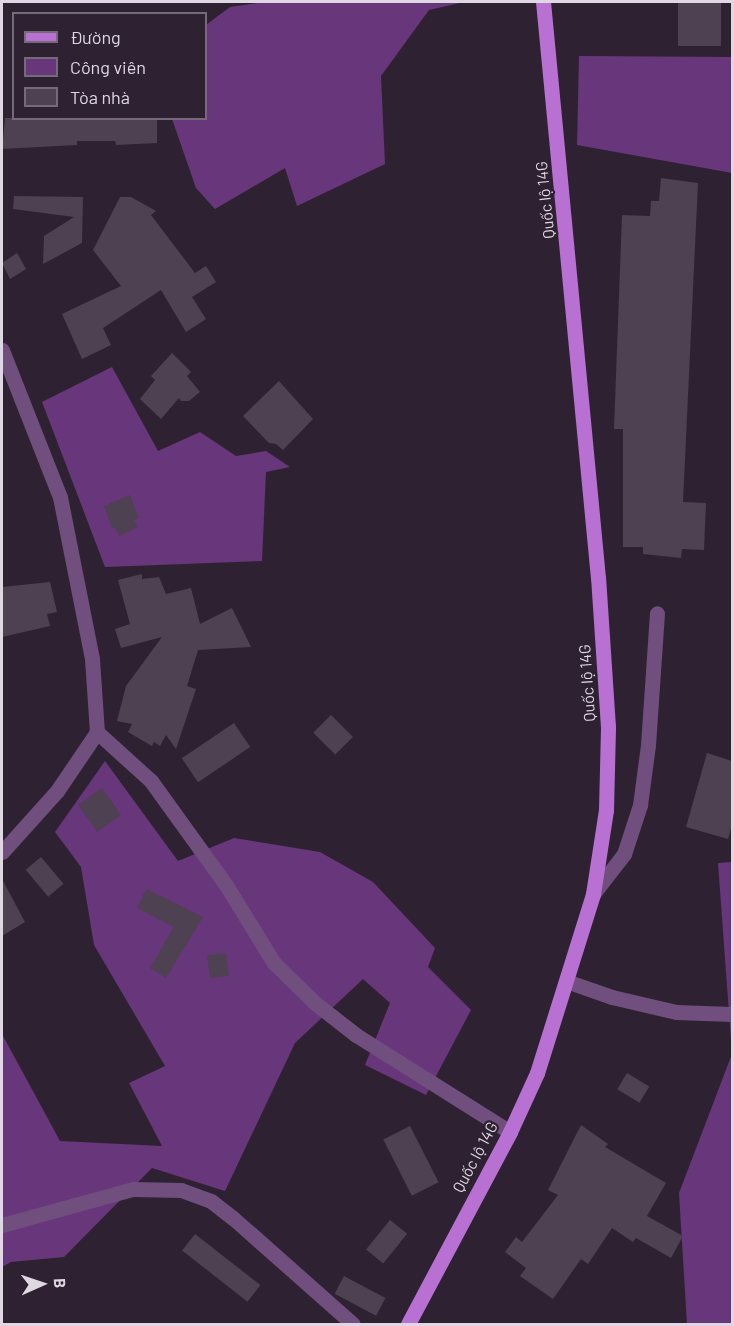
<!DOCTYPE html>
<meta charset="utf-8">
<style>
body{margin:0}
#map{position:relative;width:734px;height:1326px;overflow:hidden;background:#2e2232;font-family:Barlow,sans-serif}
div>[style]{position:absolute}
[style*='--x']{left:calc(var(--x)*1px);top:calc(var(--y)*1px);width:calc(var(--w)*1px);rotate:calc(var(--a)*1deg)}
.green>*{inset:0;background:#68367a}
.building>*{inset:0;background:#4d4152;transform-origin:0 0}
.street>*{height:15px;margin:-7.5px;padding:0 7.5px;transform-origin:7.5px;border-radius:7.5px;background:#704e7d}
.primary>*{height:15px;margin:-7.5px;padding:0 7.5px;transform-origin:7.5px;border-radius:7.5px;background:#b871d2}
span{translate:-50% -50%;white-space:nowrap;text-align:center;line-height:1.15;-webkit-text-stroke:4.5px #2e2232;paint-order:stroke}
.street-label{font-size:16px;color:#dfd8e2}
.frame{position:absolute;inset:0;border:3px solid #dfd8e2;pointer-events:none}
.legend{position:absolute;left:12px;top:12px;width:195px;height:108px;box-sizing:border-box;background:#2e2232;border:2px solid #756b78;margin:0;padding:8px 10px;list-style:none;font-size:18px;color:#dfd8e2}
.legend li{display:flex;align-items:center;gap:12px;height:30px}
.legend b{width:30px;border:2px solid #756b78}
.north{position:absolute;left:12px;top:1254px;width:60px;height:60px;-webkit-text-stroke:4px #2e2232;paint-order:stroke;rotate:87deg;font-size:16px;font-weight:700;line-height:24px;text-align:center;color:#dfd8e2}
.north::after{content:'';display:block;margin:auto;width:21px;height:27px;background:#dfd8e2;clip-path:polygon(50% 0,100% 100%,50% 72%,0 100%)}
</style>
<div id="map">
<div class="green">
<i style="clip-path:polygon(265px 2px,460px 3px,429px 10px,381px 76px,385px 164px,297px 206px,285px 168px,215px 209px,196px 188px,172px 119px,206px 118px,206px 25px,230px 7px)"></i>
<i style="clip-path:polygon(579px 56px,732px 57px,732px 173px,577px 145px)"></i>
<i style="clip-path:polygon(112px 367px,158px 451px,200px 432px,236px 456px,266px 451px,290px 467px,266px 472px,262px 561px,105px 567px,42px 402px)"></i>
<i style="clip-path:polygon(105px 761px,178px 861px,234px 838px,320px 852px,373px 882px,435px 948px,428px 967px,471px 1010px,426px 1095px,365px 1065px,390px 1003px,363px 979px,295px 1043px,225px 1191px,152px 1168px,64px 1257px,11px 1262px,2px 1267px,2px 1034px,60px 1141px,162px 1146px,129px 1083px,165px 1066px,94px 945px,81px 867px,55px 832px)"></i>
<i style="clip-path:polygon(732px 862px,732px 1054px,718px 863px)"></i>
<i style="clip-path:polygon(732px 1054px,732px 1324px,687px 1324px,679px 1193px)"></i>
</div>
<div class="building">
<i style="left:678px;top:2px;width:43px;height:44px"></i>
<i style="clip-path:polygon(5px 118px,157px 118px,157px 143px,116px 145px,115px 141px,77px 141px,77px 145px,2px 149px)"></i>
<i style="clip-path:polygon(661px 178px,698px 183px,683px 502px,706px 503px,704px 550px,682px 549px,681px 558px,643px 554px,643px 547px,623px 547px,623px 429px,614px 429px,622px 215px,650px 216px,651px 201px,659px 201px)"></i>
<i style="clip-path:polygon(14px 196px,83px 197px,82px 243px,43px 264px,44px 236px,74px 217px,13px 209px)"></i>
<i style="clip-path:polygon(120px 197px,131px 197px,156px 211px,151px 215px,195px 273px,206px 266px,216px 282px,192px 297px,206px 319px,186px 332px,161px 290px,103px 328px,111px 345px,82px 359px,62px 314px,121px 286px,93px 250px)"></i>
<i style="clip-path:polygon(17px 253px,26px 269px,10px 279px,2px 263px)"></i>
<i style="clip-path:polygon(172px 353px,191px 372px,187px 376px,200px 392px,189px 401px,181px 401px,179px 398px,161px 419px,140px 399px,155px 380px,151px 376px)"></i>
<i style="clip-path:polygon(279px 381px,313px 419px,283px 450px,276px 444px,269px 443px,243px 416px)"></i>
<i style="clip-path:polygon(130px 495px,139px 518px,134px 520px,138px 527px,119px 536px,115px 527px,112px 528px,104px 506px)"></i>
<i style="clip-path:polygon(142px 574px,142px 579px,159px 577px,166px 594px,191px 588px,200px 624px,232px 608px,251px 647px,198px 650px,187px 686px,196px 689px,176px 749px,166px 735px,160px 746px,154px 742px,152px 746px,128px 732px,132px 724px,117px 721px,126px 686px,162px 637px,121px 648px,115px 629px,130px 624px,118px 580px)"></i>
<i style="clip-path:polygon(50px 582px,57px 612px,47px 614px,50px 626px,2px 637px,2px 587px)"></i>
<i style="left:331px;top:715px;width:31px;height:25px;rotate:45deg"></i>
<i style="left:234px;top:723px;width:29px;height:63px;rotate:56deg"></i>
<i style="clip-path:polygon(707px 753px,732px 761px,732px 825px,728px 839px,686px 827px)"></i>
<i style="left:102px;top:788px;width:33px;height:29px;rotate:55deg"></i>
<i style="left:41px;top:857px;width:35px;height:20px;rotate:50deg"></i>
<i style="clip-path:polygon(2px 879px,25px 922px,2px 936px)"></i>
<i style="clip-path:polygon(146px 889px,203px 917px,166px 978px,150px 968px,174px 927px,137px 908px)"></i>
<i style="left:226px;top:953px;width:23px;height:19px;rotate:83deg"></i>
<i style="left:627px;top:1073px;width:26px;height:19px;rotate:31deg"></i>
<i style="clip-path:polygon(581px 1125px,608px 1144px,605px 1147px,666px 1183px,647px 1216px,683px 1236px,671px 1258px,636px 1238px,633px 1242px,612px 1228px,588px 1264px,581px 1259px,553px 1299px,520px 1276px,526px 1268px,505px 1252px,516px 1237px,522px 1242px,558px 1195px,548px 1190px)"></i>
<i style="left:410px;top:1126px;width:63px;height:30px;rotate:63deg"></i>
<i style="left:390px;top:1220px;width:22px;height:38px;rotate:39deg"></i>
<i style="left:195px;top:1234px;width:83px;height:21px;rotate:38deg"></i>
<i style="left:344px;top:1276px;width:47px;height:20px;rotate:28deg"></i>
</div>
<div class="street">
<i style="--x:2;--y:350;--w:158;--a:68.5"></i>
<i style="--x:60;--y:497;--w:165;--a:78.8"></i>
<i style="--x:92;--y:659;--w:73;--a:86.1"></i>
<i style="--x:97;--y:732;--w:71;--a:124.1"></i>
<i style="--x:57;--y:791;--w:82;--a:132"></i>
<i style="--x:97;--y:732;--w:73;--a:42.2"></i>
<i style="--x:151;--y:781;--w:128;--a:54.2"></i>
<i style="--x:226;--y:885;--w:92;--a:58.4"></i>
<i style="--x:274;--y:963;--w:57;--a:44.3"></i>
<i style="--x:315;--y:1003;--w:52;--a:38"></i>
<i style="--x:356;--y:1035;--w:182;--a:32.2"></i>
<i style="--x:593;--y:894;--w:51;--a:-52.2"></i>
<i style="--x:624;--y:854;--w:52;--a:-71.9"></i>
<i style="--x:640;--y:805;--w:61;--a:-82.4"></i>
<i style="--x:648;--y:745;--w:132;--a:-86.1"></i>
<i style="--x:566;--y:981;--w:49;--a:19.2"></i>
<i style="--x:612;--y:997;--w:66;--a:13.2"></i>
<i style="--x:676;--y:1012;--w:56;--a:2"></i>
<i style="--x:2;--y:1225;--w:136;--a:-15.4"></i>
<i style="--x:133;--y:1189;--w:48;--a:1.2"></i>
<i style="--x:181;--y:1190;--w:32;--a:20"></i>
<i style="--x:211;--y:1201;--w:28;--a:38"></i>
<i style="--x:233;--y:1218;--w:160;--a:41.5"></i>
</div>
<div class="primary">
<i style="--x:408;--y:1324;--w:217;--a:-62"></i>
<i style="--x:510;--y:1132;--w:65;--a:-65.4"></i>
<i style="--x:537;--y:1073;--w:188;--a:-72.6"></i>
<i style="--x:593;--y:894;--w:85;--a:-81.2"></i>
<i style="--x:606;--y:810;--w:83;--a:-88.6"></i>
<i style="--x:608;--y:727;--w:149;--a:-93.8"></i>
<i style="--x:598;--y:578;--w:579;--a:-95.45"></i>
</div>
<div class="street-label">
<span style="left:545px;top:200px;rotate:-96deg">Quốc lộ 14G</span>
<span style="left:587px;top:683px;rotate:-94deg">Quốc lộ 14G</span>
<span style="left:475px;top:1157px;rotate:-62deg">Quốc lộ 14G</span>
</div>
<div class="frame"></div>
<ul class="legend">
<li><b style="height:8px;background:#b871d2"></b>Đường</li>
<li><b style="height:16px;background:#68367a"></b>Công viên</li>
<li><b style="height:16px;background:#4d4152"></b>Tòa nhà</li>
</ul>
<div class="north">B</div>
</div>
